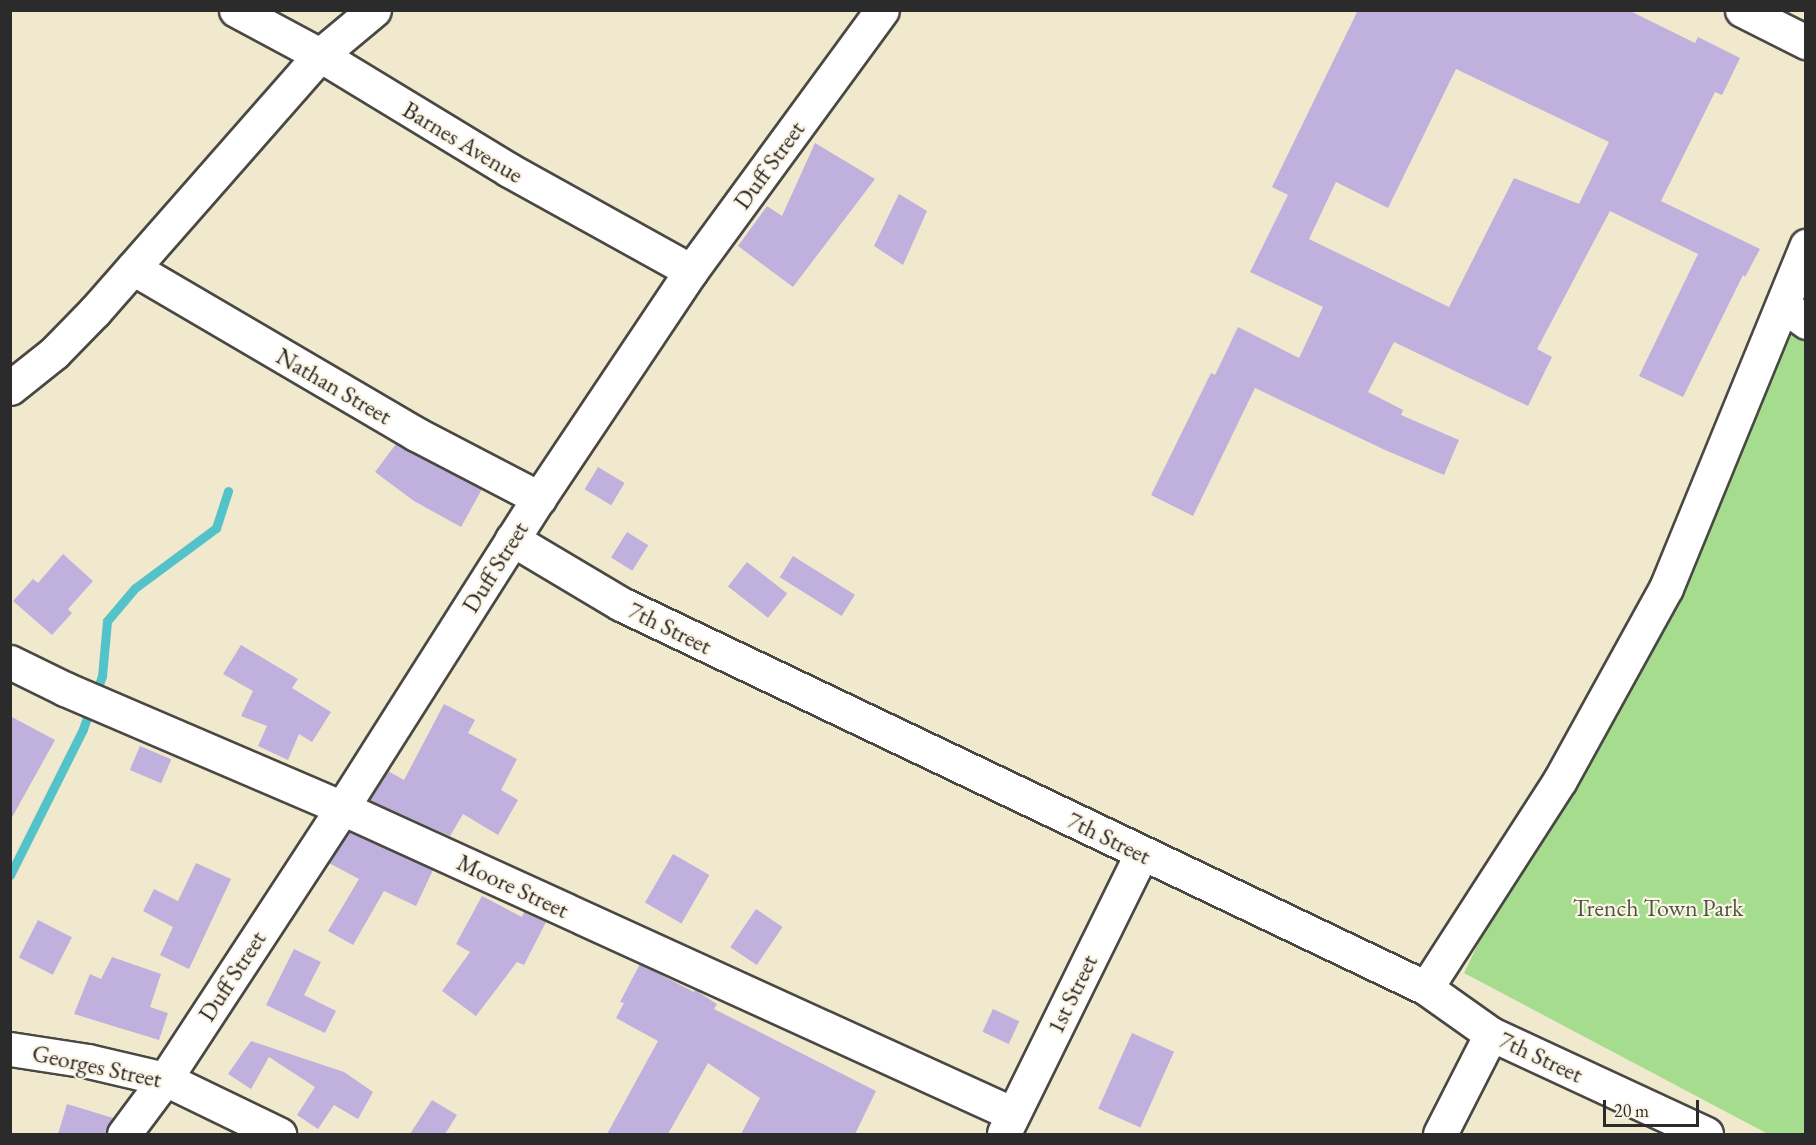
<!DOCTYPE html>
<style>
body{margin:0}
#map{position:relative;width:1816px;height:1145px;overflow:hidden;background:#f1e9ce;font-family:"EB Garamond",serif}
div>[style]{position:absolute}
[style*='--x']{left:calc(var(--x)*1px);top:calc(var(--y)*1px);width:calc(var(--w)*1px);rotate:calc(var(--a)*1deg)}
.green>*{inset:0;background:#a5dc8e}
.stream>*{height:9px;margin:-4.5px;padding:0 4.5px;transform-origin:4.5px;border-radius:4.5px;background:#54c2c9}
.building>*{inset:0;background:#bfb0dd;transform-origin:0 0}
.roads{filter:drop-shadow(2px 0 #494843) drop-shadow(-2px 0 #494843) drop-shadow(0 2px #494843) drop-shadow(0 -2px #494843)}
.minor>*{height:33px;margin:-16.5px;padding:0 16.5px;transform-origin:16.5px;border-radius:16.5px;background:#fff}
span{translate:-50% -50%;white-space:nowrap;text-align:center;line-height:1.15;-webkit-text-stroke:4.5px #fcf5e5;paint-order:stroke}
.street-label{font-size:24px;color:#2b2b2b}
.park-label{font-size:24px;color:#4a5744}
.frame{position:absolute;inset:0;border:12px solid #2b2b2b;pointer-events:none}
.scale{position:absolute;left:1603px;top:1100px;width:96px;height:27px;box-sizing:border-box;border:3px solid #2b2b2b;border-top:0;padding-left:8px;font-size:18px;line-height:21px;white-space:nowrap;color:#2b2b2b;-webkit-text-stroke:4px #fcf5e5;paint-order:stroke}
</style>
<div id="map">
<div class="green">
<i style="clip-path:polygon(1805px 268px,1805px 1134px,1768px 1134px,1464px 973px)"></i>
</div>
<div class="stream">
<i style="--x:10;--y:875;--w:163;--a:-63.4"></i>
<i style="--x:83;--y:729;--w:56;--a:-70.3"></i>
<i style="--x:102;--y:676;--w:55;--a:-84.8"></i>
<i style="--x:107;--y:621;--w:43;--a:-49.7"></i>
<i style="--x:135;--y:588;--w:101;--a:-36.5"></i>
<i style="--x:216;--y:528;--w:39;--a:-72"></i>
</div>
<div class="building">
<i style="clip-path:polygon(evenodd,1358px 10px,1628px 10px,1695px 43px,1698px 37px,1740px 58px,1722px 95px,1715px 92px,1661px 201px,1760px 249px,1745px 277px,1743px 275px,1683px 397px,1639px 376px,1698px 254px,1610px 211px,1537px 349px,1552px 357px,1528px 406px,1394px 342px,1368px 392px,1403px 410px,1401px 415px,1459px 440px,1444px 475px,1385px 450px,1255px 388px,1193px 516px,1151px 495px,1211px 373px,1215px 375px,1238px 327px,1299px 358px,1323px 307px,1250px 272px,1288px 195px,1272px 187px,1358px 10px,1456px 69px,1609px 142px,1579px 204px,1514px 178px,1449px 307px,1309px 239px,1336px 182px,1388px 208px,1456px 69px)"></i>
<i style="clip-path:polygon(815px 143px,875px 179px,793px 287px,738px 246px,767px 206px,782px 216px)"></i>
<i style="clip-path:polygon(899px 194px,927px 211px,903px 265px,874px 246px)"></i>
<i style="clip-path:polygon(396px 444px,482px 489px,461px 527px,414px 501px,375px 472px)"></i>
<i style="left:598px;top:467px;width:31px;height:26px;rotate:31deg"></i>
<i style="left:627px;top:532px;width:25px;height:30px;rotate:32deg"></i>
<i style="clip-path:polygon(63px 554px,93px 581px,68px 609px,72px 613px,52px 635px,13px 601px,33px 579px,38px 583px)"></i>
<i style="left:793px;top:556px;width:73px;height:25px;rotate:32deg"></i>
<i style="left:747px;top:562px;width:51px;height:31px;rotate:38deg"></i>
<i style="clip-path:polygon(241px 645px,298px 679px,292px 688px,331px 712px,312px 742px,299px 734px,288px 760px,258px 746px,267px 726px,241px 716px,253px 691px,223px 674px)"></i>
<i style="clip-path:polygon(444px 704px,475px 720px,468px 733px,517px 759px,501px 790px,518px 800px,498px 835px,463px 814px,450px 836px,369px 800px,388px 771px,404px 780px)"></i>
<i style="clip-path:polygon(10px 716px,55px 740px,10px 821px)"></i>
<i style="left:140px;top:746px;width:34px;height:26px;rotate:23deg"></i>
<i style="clip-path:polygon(349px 832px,433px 870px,416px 906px,384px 891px,353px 945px,328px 931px,359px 879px,329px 863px)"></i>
<i style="left:673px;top:854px;width:42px;height:56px;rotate:30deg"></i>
<i style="clip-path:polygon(196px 863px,231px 879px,189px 969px,160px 955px,173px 927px,143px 911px,154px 889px,178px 901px)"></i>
<i style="clip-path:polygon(482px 896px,522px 917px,524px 912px,546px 922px,524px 965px,517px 962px,476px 1016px,442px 991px,470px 952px,456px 944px)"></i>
<i style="left:756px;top:909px;width:32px;height:46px;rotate:34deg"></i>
<i style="left:38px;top:920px;width:38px;height:42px;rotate:27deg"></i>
<i style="clip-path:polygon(294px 949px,321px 962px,304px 995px,336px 1011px,325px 1033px,266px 1005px)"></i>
<i style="clip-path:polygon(112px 957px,161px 974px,150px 1007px,168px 1013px,159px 1040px,74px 1014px,90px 974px,101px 979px)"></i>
<i style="clip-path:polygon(640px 964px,694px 992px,695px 990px,717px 1004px,714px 1009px,876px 1091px,855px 1134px,741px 1134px,760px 1098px,708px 1063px,668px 1134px,607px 1134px,658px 1041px,616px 1018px,624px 1003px,620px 1002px)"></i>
<i style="left:993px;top:1009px;width:29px;height:25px;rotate:25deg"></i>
<i style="left:1132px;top:1033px;width:46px;height:83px;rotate:24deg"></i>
<i style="clip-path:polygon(251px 1041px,344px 1072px,373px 1092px,358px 1119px,334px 1105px,318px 1129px,297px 1115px,315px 1087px,269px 1057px,251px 1089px,228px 1074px)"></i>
<i style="clip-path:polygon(432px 1100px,457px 1115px,445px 1134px,410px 1134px)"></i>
<i style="clip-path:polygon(67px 1104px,113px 1118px,106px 1134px,58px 1134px)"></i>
</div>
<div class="roads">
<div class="minor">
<i style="--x:236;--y:10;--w:95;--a:28.2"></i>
<i style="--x:320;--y:55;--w:221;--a:31.3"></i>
<i style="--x:509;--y:170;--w:208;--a:29"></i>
<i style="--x:1742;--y:10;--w:72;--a:26.6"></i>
<i style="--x:133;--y:268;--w:328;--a:30.4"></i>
<i style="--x:416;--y:434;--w:139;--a:27.5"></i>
<i style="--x:1783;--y:305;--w:29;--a:36"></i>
<i style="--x:10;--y:388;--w:56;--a:-38.5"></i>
<i style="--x:54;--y:353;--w:59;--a:-45.7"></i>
<i style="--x:95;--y:311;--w:341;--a:-48.7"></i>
<i style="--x:320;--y:55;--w:70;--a:-39.8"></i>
<i style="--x:512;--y:539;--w:127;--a:30.8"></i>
<i style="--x:621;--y:604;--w:892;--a:25.5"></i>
<i style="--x:1426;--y:988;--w:80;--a:35.3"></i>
<i style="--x:1491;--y:1034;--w:237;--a:24.9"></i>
<i style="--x:10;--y:662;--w:61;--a:26.1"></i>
<i style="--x:65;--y:689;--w:301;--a:23.2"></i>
<i style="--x:342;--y:808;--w:737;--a:24.51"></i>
<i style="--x:1426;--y:988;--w:247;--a:-57.2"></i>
<i style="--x:1560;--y:780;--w:219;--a:-61.1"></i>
<i style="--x:1666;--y:588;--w:370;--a:-67.7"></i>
<i style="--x:10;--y:1049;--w:79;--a:8.7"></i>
<i style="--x:88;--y:1061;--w:79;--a:13.2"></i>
<i style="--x:165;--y:1079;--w:127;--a:25.8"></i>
<i style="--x:1004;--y:1133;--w:311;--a:-63.8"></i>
<i style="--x:124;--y:1134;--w:69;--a:-53.3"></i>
<i style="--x:165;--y:1079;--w:324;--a:-56.8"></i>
<i style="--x:342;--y:808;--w:367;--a:-57.6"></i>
<i style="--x:539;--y:498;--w:273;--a:-56.2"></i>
<i style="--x:691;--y:271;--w:323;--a:-53.8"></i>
<i style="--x:1440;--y:1134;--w:112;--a:-63"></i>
</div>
</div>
<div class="street-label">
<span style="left:463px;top:142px;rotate:31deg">Barnes Avenue</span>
<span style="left:769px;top:165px;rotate:-54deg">Duff Street</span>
<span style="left:334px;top:386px;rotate:30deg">Nathan Street</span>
<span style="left:495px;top:567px;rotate:-58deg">Duff Street</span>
<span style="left:670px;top:628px;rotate:26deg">7th Street</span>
<span style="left:1109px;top:838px;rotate:26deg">7th Street</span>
<span style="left:513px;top:886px;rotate:25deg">Moore Street</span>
<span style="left:232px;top:976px;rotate:-57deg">Duff Street</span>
<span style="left:1072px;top:994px;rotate:-64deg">1st Street</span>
<span style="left:1541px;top:1057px;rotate:25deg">7th Street</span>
<span style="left:97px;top:1066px;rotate:12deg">Georges Street</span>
</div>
<div class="park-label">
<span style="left:1658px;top:908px">Trench Town Park</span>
</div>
<div class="frame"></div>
<div class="scale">20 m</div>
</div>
